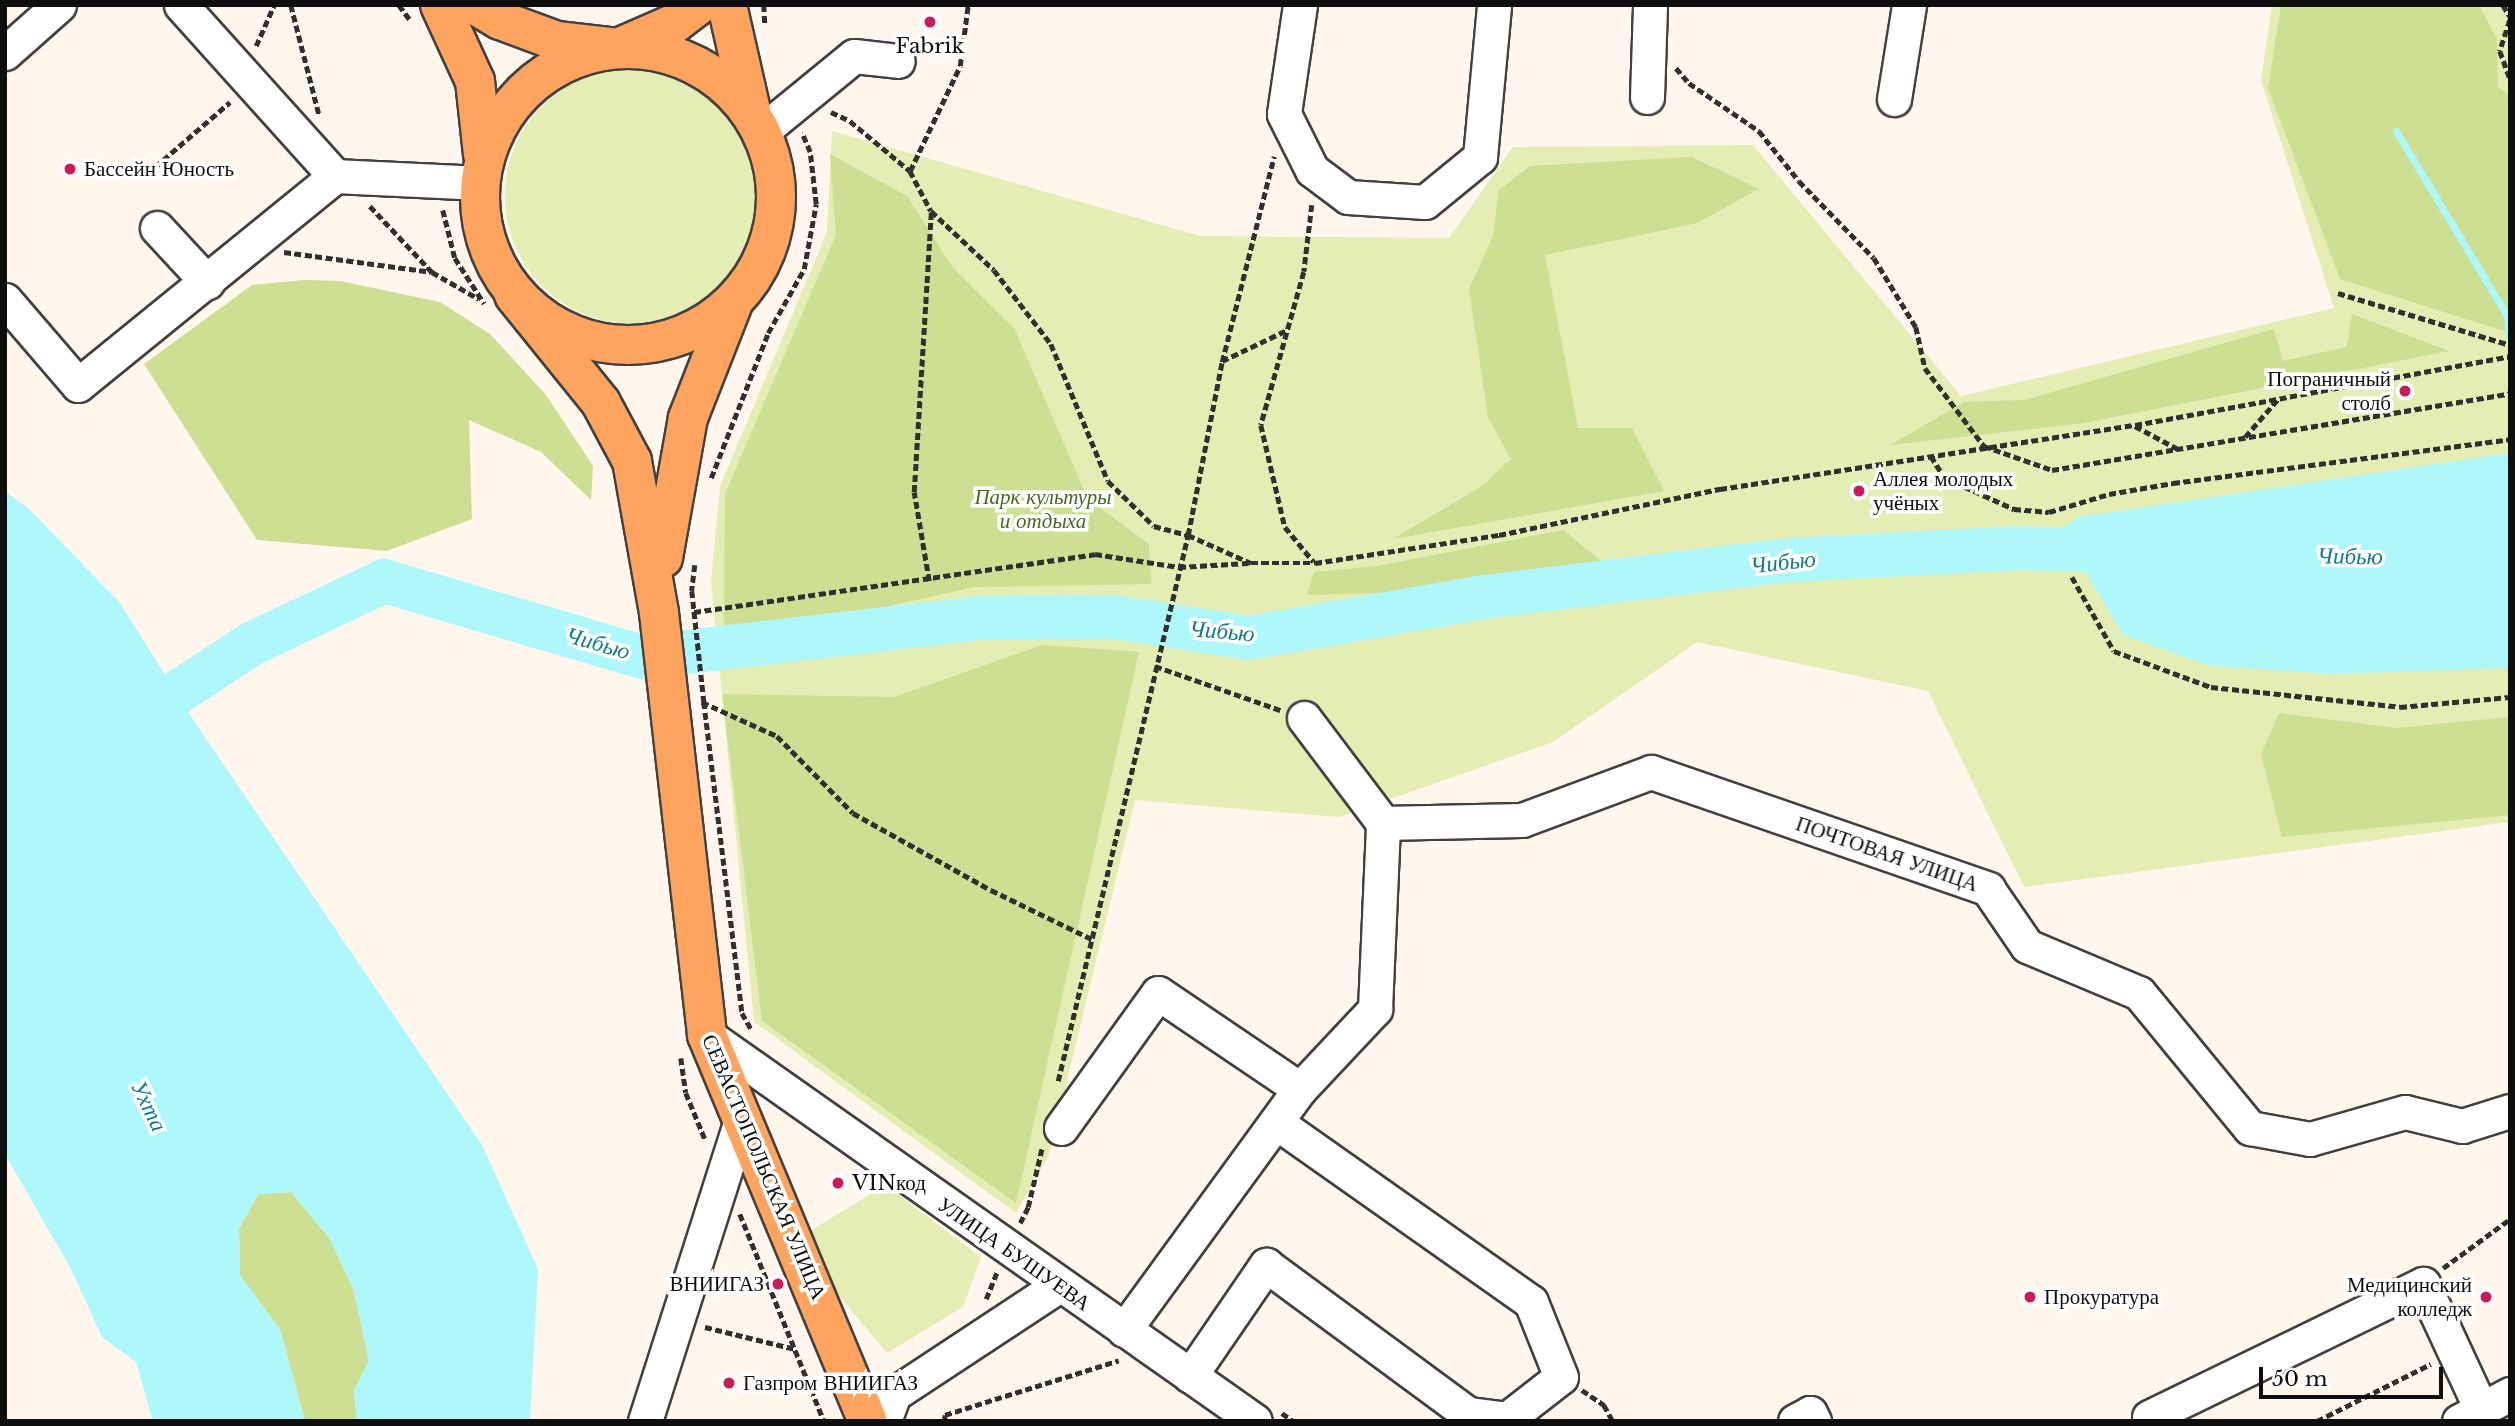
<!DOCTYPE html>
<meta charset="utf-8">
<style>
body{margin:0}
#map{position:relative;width:2515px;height:1426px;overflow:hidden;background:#fff6ee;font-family:"Libre Baskerville",serif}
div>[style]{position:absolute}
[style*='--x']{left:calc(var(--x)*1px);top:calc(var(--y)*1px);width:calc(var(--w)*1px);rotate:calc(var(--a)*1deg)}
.green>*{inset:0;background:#e4edb4}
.round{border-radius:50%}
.forest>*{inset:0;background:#cddf92}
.water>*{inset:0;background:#aef7fb}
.stream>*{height:7px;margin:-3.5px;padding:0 3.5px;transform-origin:3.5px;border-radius:3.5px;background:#aef7fb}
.river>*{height:44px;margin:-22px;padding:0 22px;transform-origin:22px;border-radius:22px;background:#aef7fb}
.path>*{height:4.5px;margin-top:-2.25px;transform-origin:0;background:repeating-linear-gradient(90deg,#303030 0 7px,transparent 0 10.5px)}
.roads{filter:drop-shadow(2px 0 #414141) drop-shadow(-2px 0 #414141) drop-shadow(0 2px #414141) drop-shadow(0 -2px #414141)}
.minor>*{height:33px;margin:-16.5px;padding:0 16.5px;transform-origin:16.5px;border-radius:16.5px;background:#fff}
.major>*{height:38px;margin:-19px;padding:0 19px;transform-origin:19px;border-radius:19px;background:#ffa45e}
.major>.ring{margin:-19px;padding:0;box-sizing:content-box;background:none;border:38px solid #ffa45e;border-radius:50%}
.dots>*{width:19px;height:19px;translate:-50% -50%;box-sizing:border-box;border:4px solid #fff;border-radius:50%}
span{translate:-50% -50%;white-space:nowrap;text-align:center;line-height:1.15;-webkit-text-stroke:7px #fff;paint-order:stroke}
.poi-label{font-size:21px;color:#0e0e0e}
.left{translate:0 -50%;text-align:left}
.right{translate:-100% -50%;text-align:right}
.park-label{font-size:21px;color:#446b18;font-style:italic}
.street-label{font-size:21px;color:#0e0e0e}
.water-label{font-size:23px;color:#0d7c8b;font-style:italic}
.frame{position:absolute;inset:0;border:7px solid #0e0e0e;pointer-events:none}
.scale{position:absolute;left:2259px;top:1367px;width:184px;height:32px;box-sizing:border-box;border:4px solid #0e0e0e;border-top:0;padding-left:9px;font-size:21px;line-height:24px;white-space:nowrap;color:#0e0e0e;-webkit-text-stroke:5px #fff;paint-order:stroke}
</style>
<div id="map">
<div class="green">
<i style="clip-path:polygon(2272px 5px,2510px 5px,2510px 822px,2024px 887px,1928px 691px,1697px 642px,1553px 742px,1339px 817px,1135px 800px,1049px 1155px,1016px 1213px,754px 1022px,711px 581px,720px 486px,827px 232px,832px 131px,1200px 236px,1449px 238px,1513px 147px,1753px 145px,1961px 396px,2334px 308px,2261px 80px)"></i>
<i class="round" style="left:505px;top:68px;width:256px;height:256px"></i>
<i style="clip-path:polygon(885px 1185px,981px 1257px,963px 1307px,887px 1353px,834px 1290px,810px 1231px)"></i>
</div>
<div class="forest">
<i style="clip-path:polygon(2281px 5px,2479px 5px,2497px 39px,2498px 87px,2510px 95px,2510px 333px,2340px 279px,2268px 88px)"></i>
<i style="clip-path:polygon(830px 154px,907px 196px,953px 268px,1014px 328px,1088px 499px,1149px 544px,1151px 584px,974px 587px,885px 607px,724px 627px,725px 494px,836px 235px)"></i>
<i style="clip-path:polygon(1692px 157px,1759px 189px,1697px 223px,1545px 255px,1578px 428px,1632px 428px,1664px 491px,1393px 539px,1482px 486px,1511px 459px,1488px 417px,1469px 289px,1493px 236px,1499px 190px,1530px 166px)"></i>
<i style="clip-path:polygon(304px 280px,340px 281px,440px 302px,490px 334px,546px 395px,593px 466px,591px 500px,541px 452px,469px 420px,472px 519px,387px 551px,257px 540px,144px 364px,252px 285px)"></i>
<i style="clip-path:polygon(2352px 314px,2449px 351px,2084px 423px,1890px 445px,1964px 402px,2024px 400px,2274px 329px,2283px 361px,2347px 347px)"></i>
<i style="clip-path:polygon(1563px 530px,1606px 565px,1451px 591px,1307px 595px,1314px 572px,1377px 566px)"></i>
<i style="clip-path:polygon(1042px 645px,1139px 652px,1016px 1203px,762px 1021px,722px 694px,894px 697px)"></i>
<i style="clip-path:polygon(2279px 713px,2397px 728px,2510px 717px,2510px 815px,2282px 837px,2261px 754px)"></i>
<i style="clip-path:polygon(291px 1192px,330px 1239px,354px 1291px,369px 1361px,354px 1390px,357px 1421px,305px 1421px,280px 1329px,240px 1276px,239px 1229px,258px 1194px)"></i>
</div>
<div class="water">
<i style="clip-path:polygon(2510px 453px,2510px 668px,2332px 674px,2210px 666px,2123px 635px,2082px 566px,2068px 565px,2059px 530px,2079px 517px)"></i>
<i style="clip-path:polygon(5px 491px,30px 510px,120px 603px,190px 715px,482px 1145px,538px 1269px,530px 1421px,357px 1421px,354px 1390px,369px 1361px,354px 1291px,330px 1239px,291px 1192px,258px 1194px,239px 1229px,240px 1275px,280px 1329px,305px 1421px,153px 1421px,136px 1362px,102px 1337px,71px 1269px,5px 1154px)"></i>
</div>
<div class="stream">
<i style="--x:2396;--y:131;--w:216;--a:59"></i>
<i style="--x:2507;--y:316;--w:21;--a:85"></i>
</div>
<div class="river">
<i style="--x:128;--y:725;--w:149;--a:-33.3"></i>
<i style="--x:253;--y:643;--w:145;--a:-25.3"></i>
<i style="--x:384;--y:581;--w:270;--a:16.4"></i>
<i style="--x:643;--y:657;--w:339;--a:-6.6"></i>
<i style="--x:980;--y:618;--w:134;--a:-0.4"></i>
<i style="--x:1114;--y:617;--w:137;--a:8.8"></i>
<i style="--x:1249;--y:638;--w:239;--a:-9.9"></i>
<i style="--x:1484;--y:597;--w:310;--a:-6.9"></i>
<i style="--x:1792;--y:560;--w:226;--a:-3"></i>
<i style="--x:2018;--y:548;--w:105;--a:1.6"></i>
</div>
<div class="path">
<i style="--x:291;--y:5;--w:113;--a:75.6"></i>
<i style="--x:399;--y:5;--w:20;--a:53"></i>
<i style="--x:764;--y:5;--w:18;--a:87"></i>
<i style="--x:2503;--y:5;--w:13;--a:58"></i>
<i style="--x:2510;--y:20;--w:33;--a:108"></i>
<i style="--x:2500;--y:51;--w:30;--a:70"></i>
<i style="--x:256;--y:46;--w:45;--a:-66.3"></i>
<i style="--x:1676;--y:68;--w:20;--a:49"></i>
<i style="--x:1689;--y:83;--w:85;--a:34.4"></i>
<i style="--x:1759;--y:131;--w:64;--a:51.3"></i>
<i style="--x:1799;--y:181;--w:107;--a:45.8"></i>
<i style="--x:1874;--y:258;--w:81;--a:58.7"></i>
<i style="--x:1916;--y:327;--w:42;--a:77.6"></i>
<i style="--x:1925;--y:368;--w:98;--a:52.9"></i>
<i style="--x:1984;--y:446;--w:72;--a:19.4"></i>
<i style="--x:2052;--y:470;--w:464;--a:-9.5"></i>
<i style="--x:831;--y:112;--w:21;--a:25"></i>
<i style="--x:850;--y:121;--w:78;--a:39.8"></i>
<i style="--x:910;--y:171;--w:45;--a:62.3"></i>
<i style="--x:931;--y:211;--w:86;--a:43.1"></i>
<i style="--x:994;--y:270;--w:93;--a:52.4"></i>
<i style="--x:1051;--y:344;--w:148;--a:67.4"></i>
<i style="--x:1108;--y:481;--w:64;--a:44.4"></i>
<i style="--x:1154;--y:526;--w:35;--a:15"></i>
<i style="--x:1188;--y:535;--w:69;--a:24"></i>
<i style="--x:1251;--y:563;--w:64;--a:0"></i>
<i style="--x:1315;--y:563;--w:186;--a:-8.7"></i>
<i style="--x:1499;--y:535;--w:226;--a:-11.8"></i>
<i style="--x:1720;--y:489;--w:420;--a:-8.8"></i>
<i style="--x:2135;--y:425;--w:381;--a:-10.4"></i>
<i style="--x:155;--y:167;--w:99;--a:-40.9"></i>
<i style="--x:910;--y:171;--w:116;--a:-64.5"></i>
<i style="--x:960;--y:66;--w:62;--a:-82.5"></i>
<i style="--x:1312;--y:205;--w:67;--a:96.8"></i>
<i style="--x:1304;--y:272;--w:159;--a:105.7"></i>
<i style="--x:1261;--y:425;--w:105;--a:76.8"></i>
<i style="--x:1285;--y:527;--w:45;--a:50.4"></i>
<i style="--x:370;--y:206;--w:91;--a:46.8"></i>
<i style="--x:432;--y:272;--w:54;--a:29.9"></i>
<i style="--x:443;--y:210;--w:49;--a:76"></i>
<i style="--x:455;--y:258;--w:54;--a:57.2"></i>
<i style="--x:284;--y:252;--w:148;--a:7.7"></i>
<i style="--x:2338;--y:293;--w:180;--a:16.8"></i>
<i style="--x:1222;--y:361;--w:72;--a:-25.5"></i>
<i style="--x:2135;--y:426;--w:51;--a:28.1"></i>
<i style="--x:2245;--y:437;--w:50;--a:-49"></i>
<i style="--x:1931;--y:456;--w:26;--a:58"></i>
<i style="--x:1945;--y:478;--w:76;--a:24.2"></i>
<i style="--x:2014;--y:509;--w:35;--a:5"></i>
<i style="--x:2049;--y:512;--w:63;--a:-16.7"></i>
<i style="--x:2109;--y:494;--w:65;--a:-9.8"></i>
<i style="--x:2173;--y:483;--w:340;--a:-7.4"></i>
<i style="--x:711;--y:478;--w:156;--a:-68.5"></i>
<i style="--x:768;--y:333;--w:73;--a:-60.6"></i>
<i style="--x:804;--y:269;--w:66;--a:-79.5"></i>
<i style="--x:816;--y:204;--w:52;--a:-96.6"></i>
<i style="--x:810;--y:152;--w:21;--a:-113"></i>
<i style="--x:695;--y:565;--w:26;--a:97"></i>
<i style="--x:692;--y:591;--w:112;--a:83.8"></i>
<i style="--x:704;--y:702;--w:313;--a:83"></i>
<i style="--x:742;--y:1013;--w:20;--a:60"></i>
<i style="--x:2072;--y:577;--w:85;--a:60.4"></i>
<i style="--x:2114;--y:651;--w:103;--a:20.4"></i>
<i style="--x:2211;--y:687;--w:190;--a:6"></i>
<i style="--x:2400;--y:707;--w:110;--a:-5.2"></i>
<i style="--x:929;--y:581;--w:90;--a:-99.6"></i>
<i style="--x:914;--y:492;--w:281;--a:-86.5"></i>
<i style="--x:694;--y:612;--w:405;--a:-8.2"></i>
<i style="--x:1095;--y:554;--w:85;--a:8.8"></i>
<i style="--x:1179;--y:567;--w:69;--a:-3.3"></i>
<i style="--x:1155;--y:666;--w:133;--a:19.4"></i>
<i style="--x:702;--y:702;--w:82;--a:24.4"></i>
<i style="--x:777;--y:736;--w:108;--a:45.4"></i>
<i style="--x:853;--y:813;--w:158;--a:29.2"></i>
<i style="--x:991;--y:890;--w:112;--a:25.9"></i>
<i style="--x:681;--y:1058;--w:35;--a:82"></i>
<i style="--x:686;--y:1093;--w:50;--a:67.6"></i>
<i style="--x:1058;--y:1081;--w:561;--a:-76.61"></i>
<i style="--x:1188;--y:535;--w:176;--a:-78.9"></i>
<i style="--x:1222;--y:362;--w:212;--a:-75.8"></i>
<i style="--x:740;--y:1214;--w:223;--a:67.9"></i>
<i style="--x:1020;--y:1223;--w:18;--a:-63"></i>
<i style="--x:1028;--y:1207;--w:61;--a:-76.7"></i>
<i style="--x:2443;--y:1268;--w:83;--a:-36.2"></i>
<i style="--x:986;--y:1299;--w:29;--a:-68"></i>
<i style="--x:705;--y:1327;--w:93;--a:13.7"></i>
<i style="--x:1582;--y:1390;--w:27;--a:34"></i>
<i style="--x:1604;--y:1405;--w:18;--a:61"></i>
<i style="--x:1282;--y:1413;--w:14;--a:36"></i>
<i style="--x:944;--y:1421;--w:6;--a:-81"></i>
<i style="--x:945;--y:1415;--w:182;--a:-17.5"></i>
<i style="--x:2317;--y:1421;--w:127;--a:-26.6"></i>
</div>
<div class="roads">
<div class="minor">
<i style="--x:181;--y:5;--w:230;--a:48"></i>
<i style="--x:1300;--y:5;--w:110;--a:98.4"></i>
<i style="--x:1284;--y:114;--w:63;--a:63.4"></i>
<i style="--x:1312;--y:170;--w:45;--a:36.9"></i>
<i style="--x:1348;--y:197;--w:77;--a:3.7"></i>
<i style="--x:1425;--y:202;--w:71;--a:-39.3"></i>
<i style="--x:1480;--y:157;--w:153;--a:-84.7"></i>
<i style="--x:5;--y:53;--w:72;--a:-41.6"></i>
<i style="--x:1647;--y:97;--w:92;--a:-88.1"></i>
<i style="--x:1894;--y:99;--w:95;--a:-80.9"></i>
<i style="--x:761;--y:132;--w:120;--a:-39.3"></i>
<i style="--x:854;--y:56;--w:44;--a:6.5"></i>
<i style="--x:157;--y:228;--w:74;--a:47.2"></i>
<i style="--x:5;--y:300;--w:112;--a:49.3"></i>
<i style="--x:78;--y:385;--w:331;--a:-39.1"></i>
<i style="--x:335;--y:176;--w:146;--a:2.7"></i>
<i style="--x:1304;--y:718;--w:131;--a:53"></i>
<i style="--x:1383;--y:823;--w:139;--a:-1.2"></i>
<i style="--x:1522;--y:820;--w:138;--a:-20.4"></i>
<i style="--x:1651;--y:772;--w:357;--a:19.1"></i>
<i style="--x:1988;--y:889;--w:69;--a:55.6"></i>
<i style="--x:2027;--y:946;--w:121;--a:22.8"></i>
<i style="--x:2139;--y:993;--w:175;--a:50.6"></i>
<i style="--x:2250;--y:1128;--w:61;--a:10.4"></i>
<i style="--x:2310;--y:1139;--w:99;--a:-15.9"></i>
<i style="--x:2405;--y:1112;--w:59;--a:13.8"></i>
<i style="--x:2462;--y:1126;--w:50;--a:-17.4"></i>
<i style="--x:707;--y:1035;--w:670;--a:35.16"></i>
<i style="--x:1061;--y:1128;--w:166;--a:-54.3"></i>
<i style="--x:1158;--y:993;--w:171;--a:34.1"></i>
<i style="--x:1124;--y:1330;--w:298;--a:-53.9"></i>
<i style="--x:1300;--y:1089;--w:110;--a:-46.8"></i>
<i style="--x:1375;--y:1009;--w:186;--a:-87.5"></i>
<i style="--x:1190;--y:1376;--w:135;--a:-55.6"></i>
<i style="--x:1266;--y:1265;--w:251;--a:36.4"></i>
<i style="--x:1468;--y:1414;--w:39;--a:7"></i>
<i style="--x:1507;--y:1419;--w:68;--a:-37.9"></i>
<i style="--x:1561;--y:1377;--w:81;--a:-111.8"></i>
<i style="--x:1531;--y:1302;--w:312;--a:-144.8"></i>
<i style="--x:2149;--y:1417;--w:305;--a:-25.9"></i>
<i style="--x:2423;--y:1284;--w:138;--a:65.1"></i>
<i style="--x:645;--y:1421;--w:319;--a:-72.3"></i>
<i style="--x:884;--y:1421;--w:29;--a:-70"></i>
<i style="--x:894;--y:1394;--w:196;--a:-33.4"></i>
<i style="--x:1795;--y:1421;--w:17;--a:-28"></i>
<i style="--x:1810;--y:1413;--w:9;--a:63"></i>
<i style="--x:2459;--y:1421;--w:58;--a:-27.9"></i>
</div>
<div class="major">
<i style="--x:440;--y:5;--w:84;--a:65.3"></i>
<i style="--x:475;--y:81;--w:74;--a:83.8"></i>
<i style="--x:475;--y:5;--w:29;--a:31"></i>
<i style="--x:500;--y:20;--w:61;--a:20.2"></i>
<i style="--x:557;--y:41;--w:61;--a:6.5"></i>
<i style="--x:618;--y:48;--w:62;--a:-23.7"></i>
<i style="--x:675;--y:23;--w:30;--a:-37"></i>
<i style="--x:727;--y:5;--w:109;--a:77.2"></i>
<i class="ring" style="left:480px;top:49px;width:258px;height:258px"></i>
<i style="--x:514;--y:295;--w:139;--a:51.1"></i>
<i style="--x:601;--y:403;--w:66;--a:61.9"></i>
<i style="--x:632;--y:461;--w:154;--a:79.9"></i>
<i style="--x:659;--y:613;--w:425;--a:83.5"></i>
<i style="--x:707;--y:1035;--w:418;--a:67.4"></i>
<i style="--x:663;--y:558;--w:142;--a:-79.9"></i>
<i style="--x:688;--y:418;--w:123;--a:-68.6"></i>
</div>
</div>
<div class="dots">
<i style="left:930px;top:22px;background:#c91a5a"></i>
<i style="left:70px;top:169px;background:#c91a5a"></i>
<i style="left:2405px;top:391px;background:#c91a5a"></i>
<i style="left:1859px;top:491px;background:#c91a5a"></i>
<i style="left:838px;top:1183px;background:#c91a5a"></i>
<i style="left:778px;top:1284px;background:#c91a5a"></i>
<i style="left:2030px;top:1297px;background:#c91a5a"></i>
<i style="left:2486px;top:1297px;background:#c91a5a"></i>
<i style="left:729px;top:1383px;background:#c91a5a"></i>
</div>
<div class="poi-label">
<span style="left:930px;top:46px">Fabrik</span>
<span class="left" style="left:84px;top:169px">Бассейн Юность</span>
<span class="right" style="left:2391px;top:391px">Пограничный<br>столб</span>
<span class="left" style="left:1873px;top:491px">Аллея молодых<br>учёных</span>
<span class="left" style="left:852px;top:1183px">VINкод</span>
<span class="right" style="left:764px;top:1284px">ВНИИГАЗ</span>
<span class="right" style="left:2472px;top:1297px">Медицинский<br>колледж</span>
<span class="left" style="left:2044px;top:1297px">Прокуратура</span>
<span class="left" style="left:743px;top:1383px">Газпром ВНИИГАЗ</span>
</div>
<div class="park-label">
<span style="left:1043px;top:509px">Парк культуры<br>и отдыха</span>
</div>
<div class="street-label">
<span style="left:1887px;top:854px;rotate:19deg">ПОЧТОВАЯ УЛИЦА</span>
<span style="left:764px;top:1167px;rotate:67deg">СЕВАСТОПОЛЬСКАЯ УЛИЦА</span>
<span style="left:1014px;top:1254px;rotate:35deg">УЛИЦА БУШУЕВА</span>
</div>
<div class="water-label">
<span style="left:2350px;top:556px;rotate:1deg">Чибью</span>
<span style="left:1783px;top:562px;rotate:-6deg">Чибью</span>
<span style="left:1222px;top:631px;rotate:5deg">Чибью</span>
<span style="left:598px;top:643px;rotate:16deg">Чибью</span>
<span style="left:149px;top:1106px;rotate:64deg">Ухта</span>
</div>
<div class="frame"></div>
<div class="scale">50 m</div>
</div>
